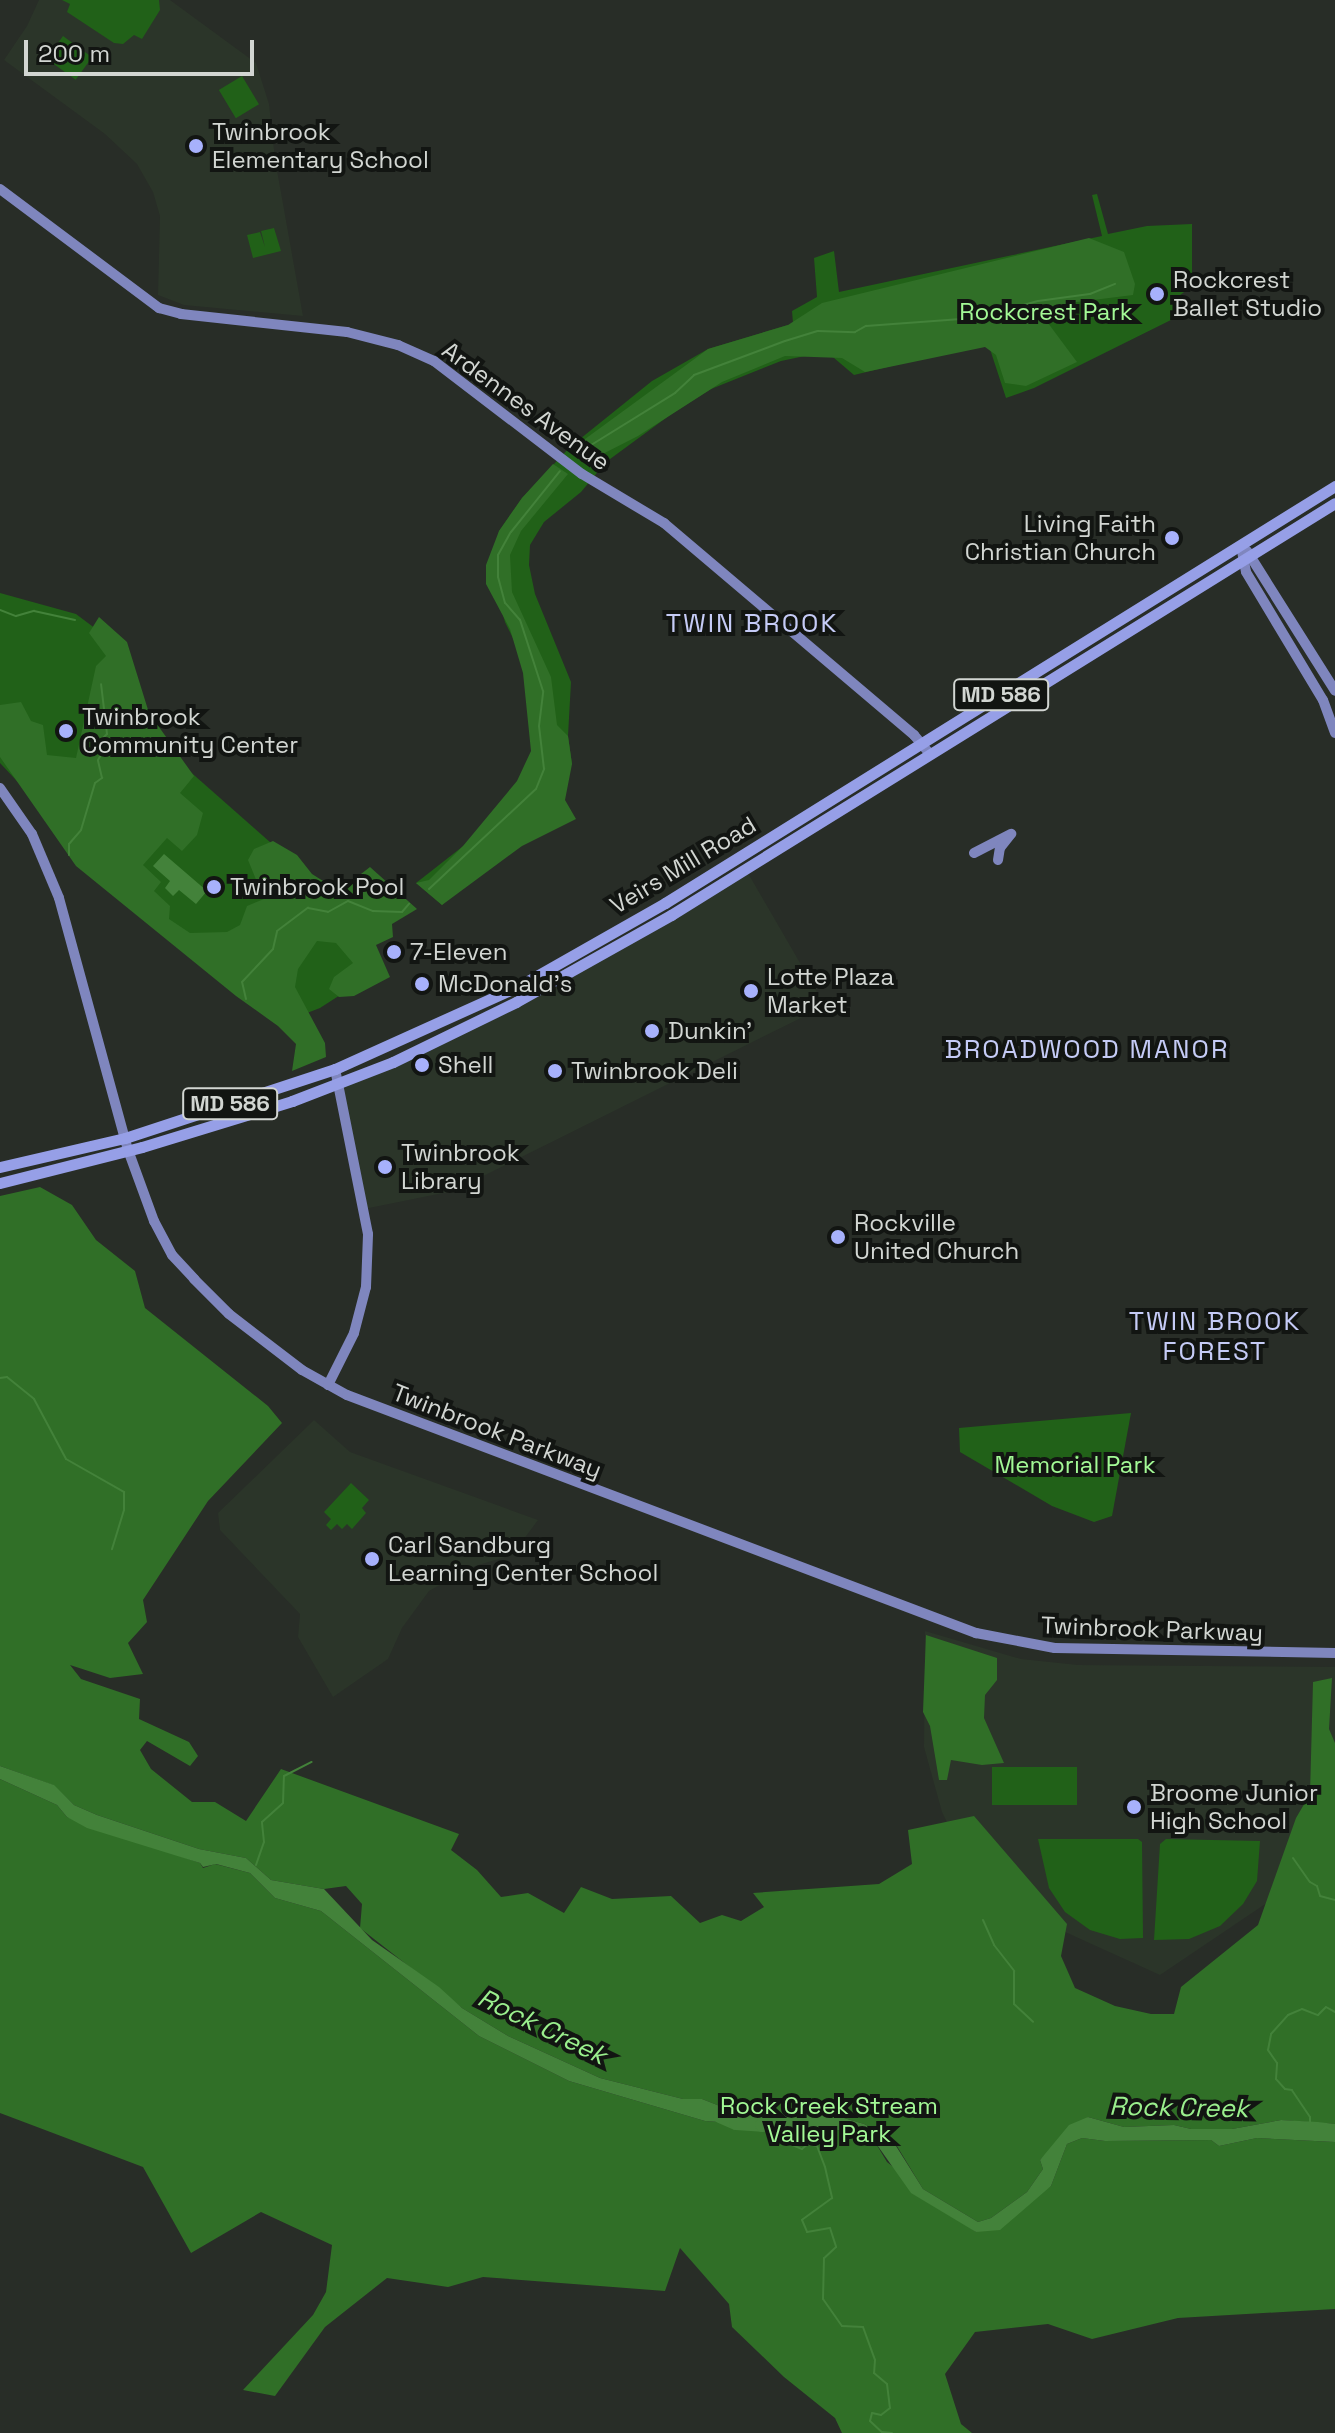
<!DOCTYPE html>
<style>
body{margin:0}
#map{position:relative;width:1335px;height:2433px;overflow:hidden;background:#282d27;font-family:"Space Grotesk",sans-serif}
div>[style]{position:absolute}
[style*='--x']{left:calc(var(--x)*1px);top:calc(var(--y)*1px);width:calc(var(--w)*1px);rotate:calc(var(--a)*1deg)}
.built>*{inset:0;background:#2b3529}
.green>*{inset:0;background:#216118;transform-origin:0 0}
.forest>*{inset:0;background:#306f27}
.water>*{inset:0;background:#43823a}
.stream>*{height:2px;margin:-1px;padding:0 1px;transform-origin:1px;border-radius:1px;background:#43823a}
.river>*{height:14px;margin:-7px;padding:0 7px;transform-origin:7px;border-radius:7px;background:#43823a}
.secondary>*{height:10px;margin:-5px;padding:0 5px;transform-origin:5px;border-radius:5px;background:#7f86be}
.primary>*{height:11px;margin:-5.5px;padding:0 5.5px;transform-origin:5.5px;border-radius:5.5px;background:#969fe7}
.dots>*{width:22px;height:22px;translate:-50% -50%;box-sizing:border-box;border:4px solid #121512;border-radius:50%}
span{translate:-50% -50%;white-space:nowrap;text-align:center;line-height:1.15;-webkit-text-stroke:8px #121512;paint-order:stroke}
.shield-label span{padding:2px 6px;background:#121512;border:2px solid;border-radius:6px;-webkit-text-stroke-width:0}
.shield-label{font-size:22px;color:#d2d6d2;font-weight:700}
.poi-label{font-size:24px;color:#d2d6d2}
.left{translate:0 -50%;text-align:left}
.right{translate:-100% -50%;text-align:right}
.park-label{font-size:24px;color:#a3f996}
.street-label{font-size:24px;color:#d2d6d2}
.neighbourhood-label{font-size:26px;color:#c5cbf6;letter-spacing:2px}
.water-label{font-size:26px;color:#9aef8d;font-style:italic}
.scale{position:absolute;left:24px;top:40px;width:230px;height:36px;box-sizing:border-box;border:4px solid #d2d6d2;border-top:0;padding-left:10px;font-size:24px;line-height:28px;white-space:nowrap;color:#d2d6d2;-webkit-text-stroke:6px #121512;paint-order:stroke}
</style>
<div id="map">
<div class="built">
<i style="clip-path:polygon(39px 0,170px 0,256px 63px,269px 104px,275px 159px,303px 316px,184px 305px,158px 295px,160px 216px,153px 192px,137px 164px,105px 134px,4px 60px,27px 26px)"></i>
<i style="clip-path:polygon(745px 868px,825px 1006px,453px 1191px,364px 1209px,338px 1083px,432px 1044px)"></i>
<i style="clip-path:polygon(314px 1420px,350px 1452px,538px 1520px,512px 1555px,472px 1567px,429px 1591px,402px 1628px,388px 1659px,333px 1697px,298px 1637px,300px 1614px,220px 1530px,218px 1513px)"></i>
<i style="clip-path:polygon(925px 1631px,1021px 1659px,1078px 1665px,1335px 1667px,1335px 1803px,1310px 1874px,1160px 1975px,981px 1894px,942px 1812px,924px 1747px)"></i>
</div>
<div class="green">
<i style="clip-path:polygon(62px 0,159px 0,160px 10px,142px 39px,134px 35px,123px 44px,114px 43px,67px 12px,70px 4px)"></i>
<i style="left:63px;top:36px;width:36px;height:28px;rotate:36deg"></i>
<i style="left:242px;top:76px;width:33px;height:27px;rotate:59deg"></i>
<i style="clip-path:polygon(1097px 194px,1108px 234px,1147px 226px,1192px 224px,1192px 286px,1175px 299px,1181px 315px,1034px 388px,1006px 398px,988px 343px,854px 375px,793px 323px,792px 311px,817px 297px,814px 258px,834px 251px,839px 292px,1102px 236px,1092px 195px)"></i>
<i style="clip-path:polygon(274px 228px,281px 251px,253px 258px,247px 235px,260px 232px,265px 247px,261px 231px)"></i>
<i style="clip-path:polygon(788px 325px,824px 352px,781px 361px,711px 389px,670px 415px,606px 462px,581px 492px,544px 522px,530px 545px,529px 565px,535px 594px,571px 682px,568px 736px,572px 764px,442px 905px,416px 883px,485px 829px,519px 797px,535px 750px,534px 681px,505px 622px,492px 576px,499px 531px,522px 498px,570px 447px,652px 381px,708px 349px)"></i>
<i style="clip-path:polygon(0 593px,76px 614px,104px 635px,169px 753px,329px 894px,370px 878px,369px 931px,379px 970px,320px 1008px,281px 1023px,31px 796px,0 763px)"></i>
<i style="clip-path:polygon(1131px 1413px,1112px 1516px,1094px 1522px,1052px 1506px,960px 1452px,959px 1428px)"></i>
<i style="clip-path:polygon(351px 1483px,369px 1500px,362px 1508px,366px 1513px,352px 1529px,347px 1524px,342px 1529px,337px 1524px,331px 1530px,326px 1525px,331px 1519px,324px 1512px)"></i>
<i style="left:1077px;top:1767px;width:38px;height:85px;rotate:90deg"></i>
<i style="clip-path:polygon(1038px 1839px,1138px 1839px,1142px 1842px,1143px 1938px,1120px 1939px,1090px 1930px,1065px 1912px,1049px 1888px)"></i>
<i style="clip-path:polygon(1166px 1839px,1260px 1841px,1257px 1881px,1243px 1904px,1220px 1926px,1189px 1939px,1154px 1940px,1160px 1844px)"></i>
</div>
<div class="forest">
<i style="clip-path:polygon(1089px 238px,1124px 252px,1135px 284px,1133px 295px,1069px 303px,1048px 323px,1077px 362px,1026px 386px,1005px 383px,996px 355px,985px 347px,865px 372px,842px 358px,785px 356px,722px 382px,638px 436px,587px 462px,570px 450px,708px 349px,788px 325px,822px 303px)"></i>
<i style="clip-path:polygon(553px 464px,568px 474px,521px 531px,510px 555px,512px 592px,551px 677px,557px 725px,568px 736px,572px 764px,565px 800px,576px 819px,522px 846px,442px 905px,416px 883px,429px 880px,463px 846px,517px 781px,531px 751px,523px 673px,510px 629px,486px 584px,486px 565px,499px 531px,522px 498px)"></i>
<i style="clip-path:polygon(99px 617px,127px 642px,149px 713px,194px 776px,180px 793px,203px 813px,197px 835px,182px 851px,167px 838px,143px 865px,161px 882px,154px 891px,170px 906px,169px 919px,190px 933px,227px 932px,240px 925px,247px 906px,264px 899px,248px 860px,254px 849px,273px 841px,297px 855px,312px 874px,339px 891px,370px 867px,417px 909px,392px 924px,393px 937px,376px 945px,390px 977px,354px 996px,339px 997px,329px 989px,334px 977px,353px 963px,336px 943px,317px 941px,298px 969px,295px 987px,325px 1043px,326px 1057px,292px 1071px,296px 1044px,278px 1026px,236px 996px,76px 866px,0 757px,0 705px,21px 702px,31px 721px,43px 725px,47px 755px,76px 758px,96px 666px,106px 656px,89px 633px)"></i>
<i style="clip-path:polygon(40px 1187px,72px 1205px,96px 1240px,135px 1271px,145px 1308px,268px 1406px,282px 1423px,208px 1501px,143px 1600px,147px 1622px,128px 1643px,143px 1674px,110px 1678px,70px 1665px,81px 1679px,140px 1699px,139px 1719px,189px 1742px,198px 1756px,190px 1766px,147px 1741px,140px 1750px,151px 1769px,192px 1802px,215px 1802px,246px 1821px,281px 1769px,459px 1834px,451px 1850px,477px 1870px,501px 1897px,528px 1893px,564px 1913px,581px 1887px,612px 1899px,671px 1896px,700px 1923px,722px 1915px,741px 1921px,764px 1907px,753px 1893px,879px 1884px,912px 1864px,908px 1830px,974px 1816px,1067px 1924px,1061px 1956px,1075px 1988px,1115px 2006px,1151px 2014px,1174px 2014px,1181px 1987px,1258px 1925px,1296px 1818px,1310px 1794px,1313px 1682px,1332px 1678px,1329px 1729px,1335px 1743px,1335px 2124px,1281px 2120px,1232px 2129px,1191px 2129px,1174px 2125px,1124px 2127px,1088px 2117px,1040px 2160px,1043px 2169px,1027px 2192px,991px 2218px,978px 2222px,923px 2189px,892px 2138px,864px 2124px,824px 2112px,792px 2116px,740px 2114px,702px 2099px,683px 2099px,600px 2078px,508px 2036px,462px 2008px,360px 1928px,362px 1904px,346px 1886px,324px 1889px,271px 1880px,246px 1858px,199px 1849px,97px 1815px,74px 1805px,53px 1785px,0 1766px,0 1196px)"></i>
<i style="clip-path:polygon(926px 1635px,997px 1658px,997px 1680px,985px 1695px,984px 1718px,1004px 1763px,982px 1765px,951px 1760px,947px 1780px,939px 1780px,930px 1726px,923px 1712px)"></i>
<i style="clip-path:polygon(0 1779px,57px 1805px,67px 1817px,200px 1863px,203px 1868px,215px 1864px,250px 1873px,275px 1898px,321px 1911px,479px 2036px,569px 2081px,705px 2121px,838px 2130px,875px 2142px,887px 2162px,976px 2232px,1051px 2186px,1067px 2144px,1082px 2138px,1105px 2141px,1211px 2140px,1219px 2146px,1257px 2138px,1335px 2142px,1335px 2309px,1178px 2318px,1092px 2339px,1048px 2324px,975px 2332px,945px 2374px,961px 2424px,972px 2433px,842px 2433px,835px 2418px,784px 2377px,732px 2327px,729px 2304px,680px 2248px,665px 2291px,483px 2277px,448px 2287px,387px 2278px,325px 2327px,275px 2396px,243px 2390px,313px 2315px,326px 2292px,332px 2245px,261px 2212px,191px 2253px,143px 2167px,0 2113px)"></i>
</div>
<div class="water">
<i style="clip-path:polygon(164px 854px,207px 891px,196px 904px,179px 890px,173px 896px,165px 888px,170px 881px,153px 866px)"></i>
<i style="clip-path:polygon(0 1766px,54px 1785px,74px 1805px,97px 1815px,199px 1849px,246px 1858px,271px 1880px,324px 1889px,372px 1940px,439px 1987px,462px 2008px,508px 2036px,600px 2078px,683px 2099px,702px 2099px,740px 2114px,792px 2116px,824px 2112px,864px 2124px,891px 2138px,923px 2189px,978px 2222px,991px 2218px,1027px 2192px,1043px 2169px,1040px 2160px,1069px 2125px,1088px 2117px,1124px 2127px,1174px 2125px,1191px 2129px,1232px 2129px,1281px 2120px,1318px 2122px,1335px 2124px,1335px 2142px,1257px 2138px,1219px 2146px,1211px 2140px,1105px 2141px,1082px 2138px,1067px 2144px,1051px 2186px,1000px 2230px,976px 2232px,911px 2193px,875px 2142px,838px 2130px,705px 2121px,569px 2081px,479px 2036px,321px 1911px,275px 1898px,250px 1873px,216px 1864px,203px 1867px,200px 1863px,87px 1828px,67px 1817px,57px 1805px,0 1779px)"></i>
</div>
<div class="stream">
<i style="--x:575;--y:455;--w:118;--a:-31.8"></i>
<i style="--x:675;--y:393;--w:26;--a:-43"></i>
<i style="--x:694;--y:375;--w:97;--a:-20.5"></i>
<i style="--x:785;--y:341;--w:34;--a:-17"></i>
<i style="--x:818;--y:331;--w:37;--a:2"></i>
<i style="--x:855;--y:332;--w:13;--a:-29"></i>
<i style="--x:866;--y:326;--w:109;--a:-4.2"></i>
<i style="--x:975;--y:318;--w:65;--a:-15.1"></i>
<i style="--x:1038;--y:301;--w:52;--a:-7.7"></i>
<i style="--x:1090;--y:294;--w:27;--a:-22"></i>
<i style="--x:0;--y:610;--w:17;--a:21"></i>
<i style="--x:16;--y:616;--w:19;--a:-16"></i>
<i style="--x:34;--y:611;--w:42;--a:12.4"></i>
<i style="--x:69;--y:855;--w:11;--a:-90"></i>
<i style="--x:69;--y:844;--w:18;--a:-49"></i>
<i style="--x:81;--y:830;--w:49;--a:-73.4"></i>
<i style="--x:95;--y:783;--w:9;--a:-36"></i>
<i style="--x:102;--y:778;--w:18;--a:-103"></i>
<i style="--x:98;--y:760;--w:13;--a:-61"></i>
<i style="--x:104;--y:749;--w:10;--a:-101"></i>
<i style="--x:102;--y:739;--w:7;--a:-45"></i>
<i style="--x:107;--y:734;--w:50;--a:-96.8"></i>
<i style="--x:429;--y:889;--w:146;--a:-43.1"></i>
<i style="--x:536;--y:789;--w:22;--a:-68"></i>
<i style="--x:544;--y:769;--w:43;--a:-96.6"></i>
<i style="--x:539;--y:726;--w:35;--a:-83"></i>
<i style="--x:543;--y:691;--w:75;--a:-107.9"></i>
<i style="--x:520;--y:620;--w:23;--a:-131"></i>
<i style="--x:505;--y:603;--w:27;--a:-105"></i>
<i style="--x:498;--y:577;--w:22;--a:-90"></i>
<i style="--x:498;--y:555;--w:26;--a:-61"></i>
<i style="--x:511;--y:532;--w:78;--a:-51.2"></i>
<i style="--x:246;--y:999;--w:17;--a:-103"></i>
<i style="--x:242;--y:982;--w:45;--a:-46.8"></i>
<i style="--x:273;--y:949;--w:18;--a:-77"></i>
<i style="--x:277;--y:931;--w:39;--a:-37"></i>
<i style="--x:308;--y:908;--w:20;--a:11"></i>
<i style="--x:328;--y:912;--w:23;--a:-29"></i>
<i style="--x:348;--y:901;--w:27;--a:22"></i>
<i style="--x:373;--y:911;--w:29;--a:2"></i>
<i style="--x:402;--y:912;--w:11;--a:-49"></i>
<i style="--x:0;--y:1378;--w:7;--a:-8"></i>
<i style="--x:7;--y:1377;--w:35;--a:39"></i>
<i style="--x:34;--y:1399;--w:68;--a:61.9"></i>
<i style="--x:66;--y:1459;--w:67;--a:29.6"></i>
<i style="--x:124;--y:1492;--w:18;--a:90"></i>
<i style="--x:124;--y:1510;--w:41;--a:107.1"></i>
<i style="--x:1293;--y:1858;--w:29;--a:55"></i>
<i style="--x:1310;--y:1882;--w:8;--a:30"></i>
<i style="--x:1317;--y:1886;--w:10;--a:73"></i>
<i style="--x:1320;--y:1896;--w:16;--a:15"></i>
<i style="--x:256;--y:1865;--w:24;--a:-71"></i>
<i style="--x:264;--y:1842;--w:20;--a:-96"></i>
<i style="--x:262;--y:1822;--w:28;--a:-42"></i>
<i style="--x:283;--y:1803;--w:27;--a:-88"></i>
<i style="--x:284;--y:1776;--w:31;--a:-27"></i>
<i style="--x:983;--y:1920;--w:27;--a:66"></i>
<i style="--x:994;--y:1945;--w:33;--a:52"></i>
<i style="--x:1014;--y:1971;--w:33;--a:90"></i>
<i style="--x:1014;--y:2004;--w:26;--a:43"></i>
<i style="--x:1310;--y:2123;--w:6;--a:-90"></i>
<i style="--x:1310;--y:2117;--w:32;--a:-124"></i>
<i style="--x:1292;--y:2090;--w:7;--a:-172"></i>
<i style="--x:1285;--y:2089;--w:13;--a:-132"></i>
<i style="--x:1276;--y:2079;--w:16;--a:-86"></i>
<i style="--x:1277;--y:2063;--w:16;--a:-125"></i>
<i style="--x:1268;--y:2050;--w:16;--a:-79"></i>
<i style="--x:1271;--y:2034;--w:25;--a:-48"></i>
<i style="--x:1288;--y:2015;--w:15;--a:-23"></i>
<i style="--x:1302;--y:2009;--w:17;--a:21"></i>
<i style="--x:1318;--y:2015;--w:11;--a:-45"></i>
<i style="--x:1326;--y:2007;--w:10;--a:29"></i>
<i style="--x:776;--y:2125;--w:24;--a:54"></i>
<i style="--x:790;--y:2144;--w:13;--a:23"></i>
<i style="--x:802;--y:2149;--w:8;--a:-40"></i>
<i style="--x:808;--y:2144;--w:9;--a:13"></i>
<i style="--x:817;--y:2146;--w:22;--a:69"></i>
<i style="--x:825;--y:2167;--w:32;--a:77"></i>
<i style="--x:832;--y:2198;--w:37;--a:144"></i>
<i style="--x:802;--y:2220;--w:13;--a:67"></i>
<i style="--x:807;--y:2232;--w:23;--a:-10"></i>
<i style="--x:830;--y:2228;--w:20;--a:72"></i>
<i style="--x:836;--y:2247;--w:16;--a:137"></i>
<i style="--x:824;--y:2258;--w:41;--a:91.4"></i>
<i style="--x:823;--y:2299;--w:33;--a:55"></i>
<i style="--x:842;--y:2326;--w:21;--a:3"></i>
<i style="--x:863;--y:2327;--w:35;--a:70"></i>
<i style="--x:875;--y:2360;--w:13;--a:94"></i>
<i style="--x:874;--y:2373;--w:17;--a:40"></i>
<i style="--x:887;--y:2384;--w:24;--a:83"></i>
<i style="--x:890;--y:2408;--w:11;--a:142"></i>
<i style="--x:881;--y:2415;--w:9;--a:-167"></i>
<i style="--x:872;--y:2413;--w:8;--a:104"></i>
<i style="--x:870;--y:2421;--w:16;--a:43"></i>
<i style="--x:882;--y:2432;--w:10;--a:6"></i>
</div>
<div class="river">
<i style="--x:720;--y:2116;--w:17;--a:24"></i>
<i style="--x:736;--y:2123;--w:26;--a:4"></i>
<i style="--x:762;--y:2125;--w:24;--a:-12"></i>
</div>
<div class="secondary">
<i style="--x:0;--y:189;--w:199;--a:36.8"></i>
<i style="--x:159;--y:308;--w:23;--a:15"></i>
<i style="--x:181;--y:314;--w:167;--a:6.2"></i>
<i style="--x:347;--y:332;--w:53;--a:14.3"></i>
<i style="--x:398;--y:345;--w:39;--a:24"></i>
<i style="--x:434;--y:361;--w:186;--a:37.4"></i>
<i style="--x:582;--y:474;--w:96;--a:30.9"></i>
<i style="--x:664;--y:523;--w:328;--a:40.3"></i>
<i style="--x:914;--y:735;--w:23;--a:50"></i>
<i style="--x:1241;--y:546;--w:26;--a:79"></i>
<i style="--x:1246;--y:572;--w:149;--a:59"></i>
<i style="--x:1323;--y:700;--w:35;--a:70"></i>
<i style="--x:1247;--y:551;--w:165;--a:57.8"></i>
<i style="--x:0;--y:788;--w:56;--a:55.2"></i>
<i style="--x:32;--y:834;--w:69;--a:67.1"></i>
<i style="--x:59;--y:898;--w:261;--a:74.7"></i>
<i style="--x:128;--y:1150;--w:76;--a:69.9"></i>
<i style="--x:154;--y:1221;--w:38;--a:62"></i>
<i style="--x:172;--y:1255;--w:33;--a:47"></i>
<i style="--x:194;--y:1279;--w:49;--a:45"></i>
<i style="--x:229;--y:1314;--w:92;--a:37.5"></i>
<i style="--x:302;--y:1370;--w:51;--a:29.1"></i>
<i style="--x:347;--y:1395;--w:673;--a:20.73"></i>
<i style="--x:976;--y:1633;--w:80;--a:10.8"></i>
<i style="--x:1055;--y:1648;--w:280;--a:1"></i>
<i style="--x:974;--y:853;--w:42;--a:-27.2"></i>
<i style="--x:998;--y:860;--w:12;--a:-81"></i>
<i style="--x:1000;--y:848;--w:16;--a:-52"></i>
<i style="--x:328;--y:1385;--w:58;--a:-63.4"></i>
<i style="--x:354;--y:1333;--w:48;--a:-75.4"></i>
<i style="--x:366;--y:1287;--w:53;--a:-87.8"></i>
<i style="--x:368;--y:1234;--w:168;--a:-101.3"></i>
</div>
<div class="primary">
<i style="--x:0;--y:1167;--w:128;--a:-13.1"></i>
<i style="--x:125;--y:1138;--w:221;--a:-18.2"></i>
<i style="--x:335;--y:1069;--w:202;--a:-24.3"></i>
<i style="--x:519;--y:986;--w:168;--a:-29.6"></i>
<i style="--x:665;--y:903;--w:789;--a:-31.9"></i>
<i style="--x:0;--y:1183;--w:146;--a:-14.2"></i>
<i style="--x:142;--y:1147;--w:157;--a:-17"></i>
<i style="--x:292;--y:1101;--w:108;--a:-21.1"></i>
<i style="--x:393;--y:1062;--w:137;--a:-26"></i>
<i style="--x:516;--y:1002;--w:178;--a:-29.3"></i>
<i style="--x:671;--y:915;--w:781;--a:-31.82"></i>
</div>
<div class="dots">
<i style="left:196px;top:146px;background:#a7b1fc"></i>
<i style="left:1157px;top:294px;background:#a7b1fc"></i>
<i style="left:1172px;top:538px;background:#a7b1fc"></i>
<i style="left:66px;top:731px;background:#a7b1fc"></i>
<i style="left:214px;top:887px;background:#a7b1fc"></i>
<i style="left:394px;top:952px;background:#a7b1fc"></i>
<i style="left:422px;top:984px;background:#a7b1fc"></i>
<i style="left:751px;top:991px;background:#a7b1fc"></i>
<i style="left:652px;top:1031px;background:#a7b1fc"></i>
<i style="left:422px;top:1065px;background:#a7b1fc"></i>
<i style="left:555px;top:1071px;background:#a7b1fc"></i>
<i style="left:385px;top:1167px;background:#a7b1fc"></i>
<i style="left:838px;top:1237px;background:#a7b1fc"></i>
<i style="left:372px;top:1559px;background:#a7b1fc"></i>
<i style="left:1134px;top:1807px;background:#a7b1fc"></i>
</div>
<div class="shield-label">
<span style="left:1001px;top:695px">MD 586</span>
<span style="left:230px;top:1104px">MD 586</span>
</div>
<div class="poi-label">
<span class="left" style="left:212px;top:146px">Twinbrook<br>Elementary School</span>
<span class="left" style="left:1173px;top:294px">Rockcrest<br>Ballet Studio</span>
<span class="right" style="left:1156px;top:538px">Living Faith<br>Christian Church</span>
<span class="left" style="left:82px;top:731px">Twinbrook<br>Community Center</span>
<span class="left" style="left:230px;top:887px">Twinbrook Pool</span>
<span class="left" style="left:410px;top:952px">7-Eleven</span>
<span class="left" style="left:767px;top:991px">Lotte Plaza<br>Market</span>
<span class="left" style="left:438px;top:984px">McDonald's</span>
<span class="left" style="left:668px;top:1031px">Dunkin'</span>
<span class="left" style="left:438px;top:1065px">Shell</span>
<span class="left" style="left:571px;top:1071px">Twinbrook Deli</span>
<span class="left" style="left:401px;top:1167px">Twinbrook<br>Library</span>
<span class="left" style="left:854px;top:1237px">Rockville<br>United Church</span>
<span class="left" style="left:388px;top:1559px">Carl Sandburg<br>Learning Center School</span>
<span class="left" style="left:1150px;top:1807px">Broome Junior<br>High School</span>
</div>
<div class="park-label">
<span style="left:1046px;top:312px">Rockcrest Park</span>
<span style="left:1075px;top:1465px">Memorial Park</span>
<span style="left:829px;top:2120px">Rock Creek Stream<br>Valley Park</span>
</div>
<div class="street-label">
<span style="left:526px;top:406px;rotate:36deg">Ardennes Avenue</span>
<span style="left:683px;top:865px;rotate:-31deg">Veirs Mill Road</span>
<span style="left:497px;top:1431px;rotate:21deg">Twinbrook Parkway</span>
<span style="left:1152px;top:1629px;rotate:2deg">Twinbrook Parkway</span>
</div>
<div class="neighbourhood-label">
<span style="left:752px;top:624px">TWIN BROOK</span>
<span style="left:1087px;top:1050px">BROADWOOD MANOR</span>
<span style="left:1215px;top:1337px">TWIN BROOK<br>FOREST</span>
</div>
<div class="water-label">
<span style="left:542px;top:2027px;rotate:26deg">Rock Creek</span>
<span style="left:1179px;top:2108px;rotate:1deg">Rock Creek</span>
</div>
<div class="scale">200 m</div>
</div>
